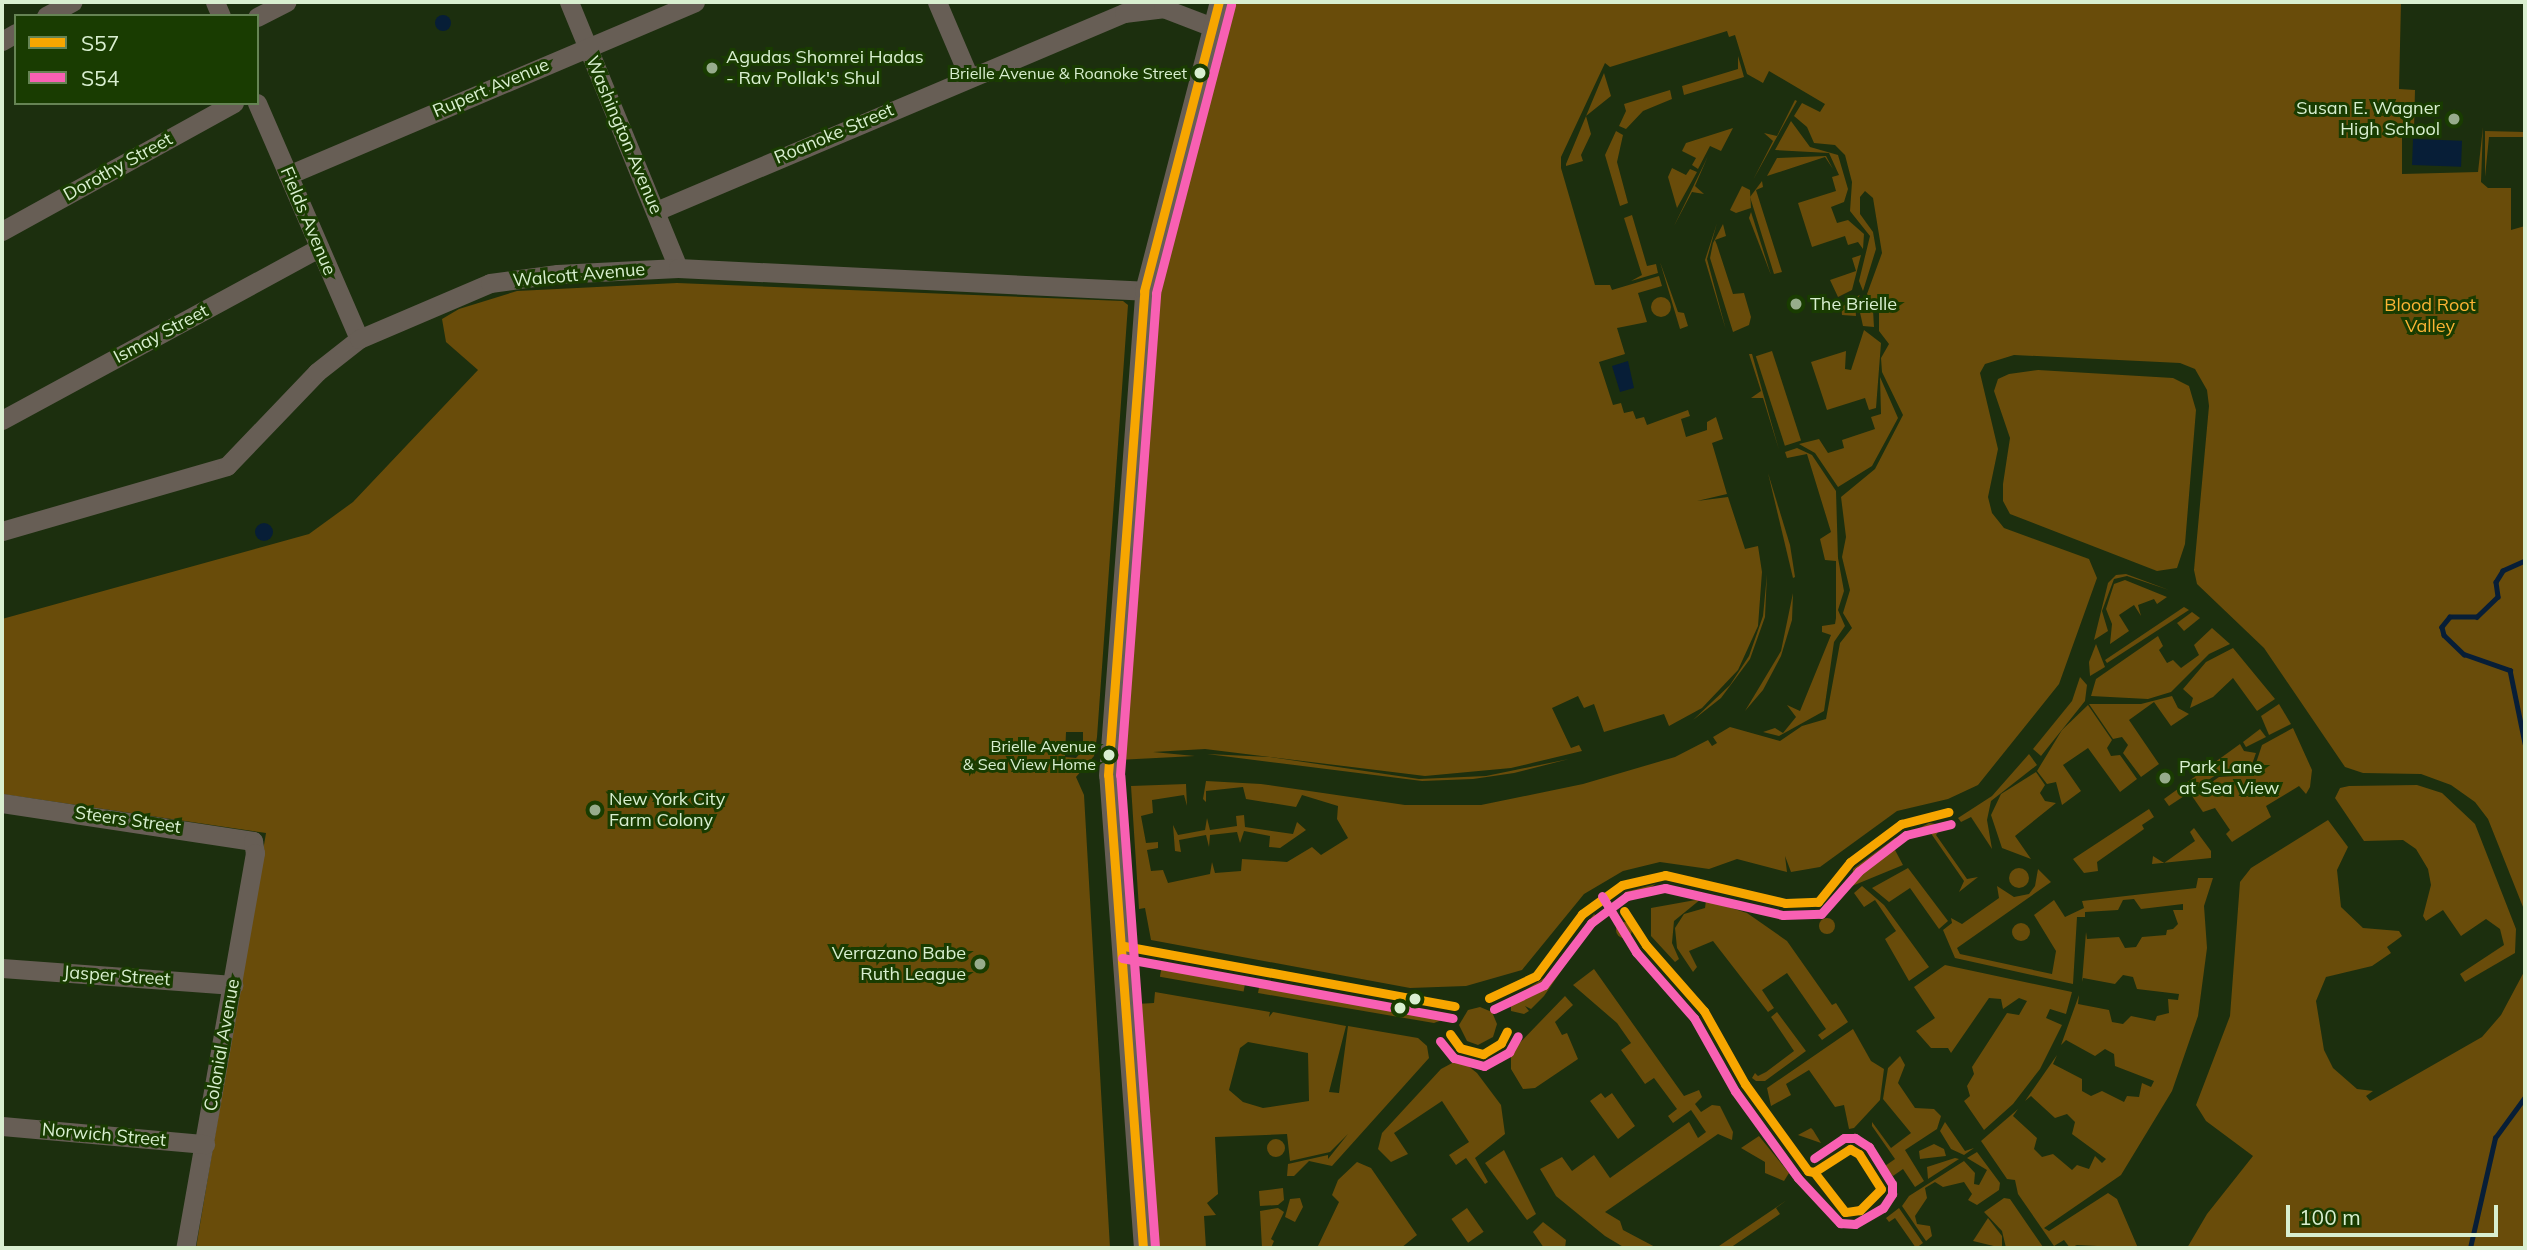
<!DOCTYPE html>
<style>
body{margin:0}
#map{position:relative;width:2527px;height:1250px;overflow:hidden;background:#1c2f0e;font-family:Mulish,sans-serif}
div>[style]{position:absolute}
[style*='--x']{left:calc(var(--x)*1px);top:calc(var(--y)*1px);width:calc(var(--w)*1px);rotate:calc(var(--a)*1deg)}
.green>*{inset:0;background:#694c0a;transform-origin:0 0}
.round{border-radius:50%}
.water>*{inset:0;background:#071e37;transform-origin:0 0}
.stream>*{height:4.5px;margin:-2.25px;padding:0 2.25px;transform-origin:2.25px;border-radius:2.25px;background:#071e37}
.minor>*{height:19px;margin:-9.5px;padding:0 9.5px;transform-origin:9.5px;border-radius:9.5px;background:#675e55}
.bus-1>*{height:9px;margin:-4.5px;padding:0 4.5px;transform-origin:4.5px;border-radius:4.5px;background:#f7a600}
.bus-2>*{height:9px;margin:-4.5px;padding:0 4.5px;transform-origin:4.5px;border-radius:4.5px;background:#f860b3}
.dots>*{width:19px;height:19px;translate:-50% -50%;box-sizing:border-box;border:4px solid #193c01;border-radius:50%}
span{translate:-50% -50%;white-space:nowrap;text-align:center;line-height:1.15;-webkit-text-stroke:6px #193c01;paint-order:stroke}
.bus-label{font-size:16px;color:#d9efd0}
.right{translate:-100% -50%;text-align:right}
.poi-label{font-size:18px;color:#d9efd0}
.left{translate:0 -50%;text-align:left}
.street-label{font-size:18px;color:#d9efd0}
.park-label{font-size:18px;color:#fbb335}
.frame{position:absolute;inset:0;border:4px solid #d9efd0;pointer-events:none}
.legend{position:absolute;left:14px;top:14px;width:245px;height:91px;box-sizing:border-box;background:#193c01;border:2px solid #668454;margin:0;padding:9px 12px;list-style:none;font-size:21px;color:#d9efd0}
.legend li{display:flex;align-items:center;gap:14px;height:35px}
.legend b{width:35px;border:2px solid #668454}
.scale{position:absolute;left:2286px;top:1205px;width:212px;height:32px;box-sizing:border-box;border:4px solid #d9efd0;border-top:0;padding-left:9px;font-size:21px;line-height:24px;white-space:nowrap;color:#d9efd0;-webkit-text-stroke:5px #193c01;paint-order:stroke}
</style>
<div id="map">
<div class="green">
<i style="clip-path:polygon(1233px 2px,2401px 2px,2399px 89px,2415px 90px,2414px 130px,2402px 130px,2402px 174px,2478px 172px,2483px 127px,2481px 182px,2488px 188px,2511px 188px,2511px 230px,2525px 226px,2525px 912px,2488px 819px,2475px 802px,2451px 785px,2421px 774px,2363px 773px,2345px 767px,2264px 648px,2197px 584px,2194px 570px,2209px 406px,2207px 390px,2195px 369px,2180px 363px,2014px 355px,1985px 364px,1980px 373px,1998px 449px,1988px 497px,1992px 513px,2004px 528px,2089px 559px,2097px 578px,2059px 684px,1978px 785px,1948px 799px,1897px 811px,1820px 867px,1791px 872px,1785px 856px,1787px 872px,1737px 859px,1709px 869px,1660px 862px,1623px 871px,1584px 894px,1522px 970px,1466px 986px,1410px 988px,1151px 940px,1145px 908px,1139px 909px,1131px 786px,1186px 784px,1187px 806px,1184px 795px,1152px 800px,1153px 813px,1141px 816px,1146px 843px,1158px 842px,1158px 848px,1147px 850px,1151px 871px,1163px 870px,1168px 883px,1210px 874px,1212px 862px,1215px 873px,1241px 871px,1242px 859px,1287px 862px,1312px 847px,1321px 855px,1348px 838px,1337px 819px,1338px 806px,1302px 795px,1296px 807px,1246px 799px,1243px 787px,1206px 791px,1206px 802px,1203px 799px,1206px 781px,1261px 784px,1405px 805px,1481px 805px,1583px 784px,1675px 757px,1708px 740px,1712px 746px,1717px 743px,1713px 737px,1730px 727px,1780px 741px,1802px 726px,1826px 719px,1840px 643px,1852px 628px,1843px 613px,1850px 590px,1842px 557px,1846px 537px,1841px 497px,1875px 469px,1903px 415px,1882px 372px,1881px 358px,1889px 344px,1879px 331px,1879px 309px,1867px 294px,1882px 253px,1873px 198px,1865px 191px,1860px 197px,1860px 214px,1873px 232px,1876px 249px,1863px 291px,1859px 281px,1870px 236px,1850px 211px,1852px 182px,1845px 155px,1835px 145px,1814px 143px,1807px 127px,1794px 116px,1802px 103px,1820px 112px,1825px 104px,1769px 71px,1763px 83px,1747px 74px,1735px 35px,1729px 37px,1727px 31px,1610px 67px,1605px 63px,1561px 157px,1561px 168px,1595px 285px,1610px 285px,1612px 290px,1659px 276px,1662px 286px,1638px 293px,1647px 322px,1617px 328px,1625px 354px,1599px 362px,1613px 405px,1621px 403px,1624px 413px,1633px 411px,1636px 419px,1644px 417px,1647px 425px,1688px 410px,1690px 416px,1681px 419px,1686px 437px,1707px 430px,1707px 422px,1716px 417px,1723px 439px,1712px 443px,1727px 494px,1697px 501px,1728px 497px,1745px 549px,1758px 546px,1762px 572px,1758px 626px,1738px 670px,1702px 708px,1669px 726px,1664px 714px,1604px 732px,1594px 704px,1584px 708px,1578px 696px,1552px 708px,1571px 748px,1579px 745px,1582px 751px,1511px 768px,1425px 776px,1205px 749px,1153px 752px,1195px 756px,1117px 760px,1155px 294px,1188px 147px)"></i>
<i style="clip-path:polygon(1738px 56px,1744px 77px,1684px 95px,1682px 86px,1738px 69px)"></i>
<i style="clip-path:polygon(1604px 73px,1611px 96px,1586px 116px,1591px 134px,1581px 155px,1583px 161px,1566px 166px,1566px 164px)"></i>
<i style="clip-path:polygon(1670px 90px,1672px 99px,1643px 111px,1626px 129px,1619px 126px,1626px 111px,1624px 104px)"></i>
<i style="clip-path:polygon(1795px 100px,1797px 101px,1753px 180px,1773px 141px,1764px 133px,1777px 136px)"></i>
<i style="clip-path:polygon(1791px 121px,1810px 147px,1838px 155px,1848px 189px,1844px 202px,1831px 207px,1837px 223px,1848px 220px,1864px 234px,1863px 249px,1858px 242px,1848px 245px,1845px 236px,1812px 247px,1798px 203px,1836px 191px,1832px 177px,1839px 175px,1829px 153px,1775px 150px)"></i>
<i style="clip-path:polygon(1733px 128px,1721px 151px,1710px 146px,1698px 169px,1692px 165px,1696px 158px,1682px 151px,1686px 143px)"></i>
<i style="clip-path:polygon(1616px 131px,1623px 135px,1617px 162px,1628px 203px,1620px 206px,1605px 155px)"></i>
<i style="clip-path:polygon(2485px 131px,2525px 132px,2525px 137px,2489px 137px,2485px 177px)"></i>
<i style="clip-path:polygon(1708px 156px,1695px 186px,1704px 194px,1692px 192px,1674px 226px)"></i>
<i style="clip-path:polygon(1826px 156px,1833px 169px,1825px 157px,1767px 176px,1777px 158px)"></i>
<i style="clip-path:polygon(1672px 168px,1686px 175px,1690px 169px,1697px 172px,1677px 208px,1668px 177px)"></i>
<i style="clip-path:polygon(1762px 181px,1763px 187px,1756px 190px,1782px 272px,1774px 274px,1750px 197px)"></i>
<i style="clip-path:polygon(1742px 186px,1750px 190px,1751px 208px,1736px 213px,1730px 210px)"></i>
<i style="clip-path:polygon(1751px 212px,1771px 275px,1749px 218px)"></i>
<i style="clip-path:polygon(1632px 215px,1647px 266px,1656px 264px,1658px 273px,1631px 281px,1642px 275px,1624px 218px)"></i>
<i style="clip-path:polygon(1717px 223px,1707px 259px,1726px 330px,1705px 260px)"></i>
<i style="clip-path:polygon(1723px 224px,1726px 236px,1715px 240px,1717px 245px,1733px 294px,1744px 293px,1751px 317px,1749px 325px,1733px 332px,1710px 258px,1713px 243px)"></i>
<i style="clip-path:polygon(1861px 255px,1852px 290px,1838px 297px,1830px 280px,1856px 271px,1852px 258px)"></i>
<i style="clip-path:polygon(1660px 262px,1678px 312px,1684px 313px,1688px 326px,1680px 329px)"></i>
<i style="clip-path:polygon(evenodd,677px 283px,1123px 301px,1128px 305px,1097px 737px,1094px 756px,1076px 777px,1084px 795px,1110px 1248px,196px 1248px,266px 833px,2px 794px,2px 619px,309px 534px,353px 502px,478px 370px,446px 342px,442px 319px,459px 309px,517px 291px,677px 283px,1066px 732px,1083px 732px,1083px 750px,1076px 758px,1065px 757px,1066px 732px)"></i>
<i style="clip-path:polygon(1860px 295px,1855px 302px,1856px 316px,1842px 315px,1841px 304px)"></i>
<i class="round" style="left:1651px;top:297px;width:20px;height:20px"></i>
<i style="clip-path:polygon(1863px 298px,1873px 310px,1874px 327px,1863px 326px,1859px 308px)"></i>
<i style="clip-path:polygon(1864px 330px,1881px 343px,1876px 408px,1869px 410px,1865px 398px,1827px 410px,1811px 362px,1846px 351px,1845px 369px,1851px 370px)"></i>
<i style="left:1772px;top:351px;width:94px;height:17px;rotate:72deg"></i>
<i style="clip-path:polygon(1749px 354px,1752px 354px,1779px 450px,1763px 398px,1751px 398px,1761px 391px)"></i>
<i style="clip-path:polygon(2038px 370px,2173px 378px,2189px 386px,2196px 410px,2185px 544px,2177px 568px,2157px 571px,2010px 514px,2003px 501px,2003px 484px,2010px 438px,1994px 391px,1998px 379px,2009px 374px)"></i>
<i style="clip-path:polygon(1880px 377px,1898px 418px,1872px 466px,1838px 487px,1815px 453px,1799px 444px,1819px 439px,1828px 453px,1844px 448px,1842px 440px,1875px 429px,1871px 417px,1881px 414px)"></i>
<i style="clip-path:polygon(1797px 448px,1812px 455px,1836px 491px,1838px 558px,1844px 591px,1838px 610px,1845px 626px,1834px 642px,1824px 711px,1779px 736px,1763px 732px,1775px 728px,1783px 733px,1796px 717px,1787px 705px,1800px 711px,1831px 635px,1822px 632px,1822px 626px,1835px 624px,1836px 618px,1836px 561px,1825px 560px,1820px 539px,1831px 532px,1807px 454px,1787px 458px,1785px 452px)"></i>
<i style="clip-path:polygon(1768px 473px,1790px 545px,1795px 577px,1793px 578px)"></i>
<i style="clip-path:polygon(1767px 574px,1765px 617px,1750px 659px,1721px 698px,1693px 720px,1730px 685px,1749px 656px,1763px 616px)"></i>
<i style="clip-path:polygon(2126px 574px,2169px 590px,2127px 576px,2114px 579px,2102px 611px,2108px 631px,2094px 640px,2108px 583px,2116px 575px)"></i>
<i style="clip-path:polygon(2125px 580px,2167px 597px,2157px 604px,2154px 599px,2138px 605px,2141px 616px,2134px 605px,2119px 615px,2129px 631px,2110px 644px,2112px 624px,2106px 609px,2114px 584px)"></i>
<i style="clip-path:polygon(1793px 593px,1792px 620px,1781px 656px,1763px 690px,1745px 711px,1781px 651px)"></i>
<i style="clip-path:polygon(2184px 607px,2189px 610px,2107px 663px,2105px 660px)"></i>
<i style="clip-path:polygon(2192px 612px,2200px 618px,2184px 631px,2177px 623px)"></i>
<i style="clip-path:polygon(2212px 628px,2230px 644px,2209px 654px,2171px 692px,2148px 699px,2091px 696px,2096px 679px,2158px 636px,2163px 646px,2159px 650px,2167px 663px,2173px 660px,2181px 668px,2199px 655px,2194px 645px)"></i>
<i style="clip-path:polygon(2096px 644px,2105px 667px,2090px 676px,2089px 662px)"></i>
<i style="clip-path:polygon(2233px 648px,2275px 699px,2257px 711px,2233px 678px,2213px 697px,2190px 708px,2193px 698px,2183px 689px,2206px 662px)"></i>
<i style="clip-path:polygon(2080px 677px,2087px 685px,2085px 701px,2041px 756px,2033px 749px,2072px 701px)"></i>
<i style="clip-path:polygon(2172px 696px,2178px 708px,2189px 714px,2171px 726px,2154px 702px,2129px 720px,2159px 764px,2141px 777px,2123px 753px,2128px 745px,2122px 737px,2113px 739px,2089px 704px,2141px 704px)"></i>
<i style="clip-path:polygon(2279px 704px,2291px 724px,2269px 735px,2261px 716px)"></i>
<i style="clip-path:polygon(2088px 705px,2112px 740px,2107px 748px,2111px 756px,2120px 755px,2137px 779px,2120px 792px,2088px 748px,2063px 765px,2081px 791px,2062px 805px,2056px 782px,2047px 784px,2037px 771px,2062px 730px)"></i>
<i style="clip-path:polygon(2293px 728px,2312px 770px,2310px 787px,2306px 794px,2299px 786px,2266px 806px,2271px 817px,2232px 842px,2226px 834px,2230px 830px,2215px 808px,2203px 812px,2192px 796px,2219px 777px,2252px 775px,2262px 745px)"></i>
<i style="clip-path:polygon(2260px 729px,2266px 737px,2246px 747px,2243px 742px)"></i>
<i style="clip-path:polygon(2240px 744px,2244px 751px,2256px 753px,2249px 773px,2219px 773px,2169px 806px,2164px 799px)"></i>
<i style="clip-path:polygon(1207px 754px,1270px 757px,1419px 779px,1486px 776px,1569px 759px,1514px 773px,1473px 779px,1422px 781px)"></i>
<i style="clip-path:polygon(2029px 754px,2037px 765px,1991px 801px,1987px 820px,1992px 849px,1971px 817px,1961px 822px,1958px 818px,1992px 796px)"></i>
<i style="clip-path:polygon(2036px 772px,2045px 785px,2040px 793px,2045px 801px,2056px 803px,2015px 836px,2031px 859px,2002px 848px,1991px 815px,2001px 794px)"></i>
<i style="clip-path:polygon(2417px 785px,2442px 793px,2475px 824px,2516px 929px,2515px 953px,2465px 982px,2460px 974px,2504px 945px,2500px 929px,2486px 919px,2461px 936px,2443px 910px,2426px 921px,2423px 916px,2431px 885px,2428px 869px,2416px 849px,2403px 840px,2364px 841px,2335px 798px,2340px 788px,2349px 786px)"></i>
<i style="clip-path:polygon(2149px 809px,2154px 817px,2142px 825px,2144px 829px,2097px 862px,2098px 871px,2084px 873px,2073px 859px)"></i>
<i style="clip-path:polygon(1244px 815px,1245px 827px,1293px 834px,1297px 822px,1306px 830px,1280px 848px,1269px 847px,1270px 836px,1244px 831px,1240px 843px,1237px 832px,1210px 835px,1209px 847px,1206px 835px,1179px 840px,1181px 852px,1175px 851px,1173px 825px,1178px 835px,1205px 830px,1207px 818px,1210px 830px,1237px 826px,1236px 816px)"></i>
<i style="clip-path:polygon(2328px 820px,2348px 847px,2337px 870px,2341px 907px,2363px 928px,2399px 931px,2402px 936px,2387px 947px,2391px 953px,2372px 966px,2326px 977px,2316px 1001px,2324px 1050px,2333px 1068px,2357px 1089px,2373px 1091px,2366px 1096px,2370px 1101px,2482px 1037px,2501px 1015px,2525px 970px,2525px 1248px,2187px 1248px,2207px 1214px,2253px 1156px,2206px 1121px,2196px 1105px,2230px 1016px,2240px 882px,2251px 868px)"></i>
<i style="clip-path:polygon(1929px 823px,1943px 825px,1936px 835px,1967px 879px,1978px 877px,1959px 892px,1964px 881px,1930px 832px,1927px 828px,1914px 831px)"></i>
<i style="clip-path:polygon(2194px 828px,2211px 851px,2211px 858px,2152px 864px,2153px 856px,2164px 863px,2195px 841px,2190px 832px)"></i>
<i style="clip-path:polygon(1895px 838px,1902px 840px,1895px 850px,1903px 865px,1852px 886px,1853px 869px)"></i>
<i class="round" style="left:2009px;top:868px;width:20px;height:20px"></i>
<i style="clip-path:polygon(1908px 868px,1948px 921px,1939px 929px,1910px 888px,1889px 902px,1872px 888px)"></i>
<i style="clip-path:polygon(2038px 869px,2051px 882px,1957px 948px,1960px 954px,2052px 974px,2056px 951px,2034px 915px,2054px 900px,2065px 917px,2084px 908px,2082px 901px,2196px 888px,2198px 878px,2213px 878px,2204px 906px,2207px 948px,2198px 1016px,2172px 1091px,2121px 1175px,2044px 1228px,2049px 1231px,2108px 1193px,2117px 1199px,2138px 1248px,2077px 1245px,2070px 1248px,2064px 1240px,2054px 1246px,2018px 1194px,2015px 1180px,2007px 1179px,1981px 1141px,2018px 1109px,2013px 1116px,2037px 1138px,2034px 1149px,2042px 1157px,2053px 1154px,2072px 1170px,2077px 1165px,2089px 1169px,2095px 1156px,2102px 1163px,2106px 1159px,2072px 1134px,2075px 1122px,2067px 1114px,2055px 1118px,2031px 1096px,2025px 1101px,2057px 1055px,2053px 1064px,2082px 1079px,2082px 1091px,2091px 1096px,2102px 1091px,2124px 1102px,2127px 1096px,2139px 1097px,2142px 1083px,2151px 1087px,2154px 1081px,2115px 1066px,2114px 1054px,2105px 1049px,2095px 1056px,2066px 1040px,2061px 1045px,2079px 995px,2078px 1004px,2109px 1010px,2112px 1022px,2123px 1024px,2131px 1016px,2155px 1021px,2157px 1016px,2169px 1013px,2168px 999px,2178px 1000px,2179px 994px,2137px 989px,2133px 977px,2123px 975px,2115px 984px,2083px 978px,2082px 982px,2086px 932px,2087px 939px,2119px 937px,2125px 948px,2136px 947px,2142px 937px,2166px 935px,2167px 930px,2173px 929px,2178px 924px,2173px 910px,2183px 910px,2183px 904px,2141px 909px,2134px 899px,2123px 900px,2118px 910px,2085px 912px,2085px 917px,2077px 917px,2073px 984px,1955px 958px,1943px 930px,1952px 923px,1951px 918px,1962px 924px,1999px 898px,1997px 886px,2014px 897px,2029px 894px,2035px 886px)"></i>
<i style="clip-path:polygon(1656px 884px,1630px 899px,1623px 896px,1625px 892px)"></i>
<i style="clip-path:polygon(1862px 886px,1884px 905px,1929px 967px,1909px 981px,1885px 939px,1896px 931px,1875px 900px,1864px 907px,1854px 893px)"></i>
<i style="clip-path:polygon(1701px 899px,1674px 921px,1672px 943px,1679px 959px,1675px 962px,1651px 936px,1651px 908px)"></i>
<i style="clip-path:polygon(1706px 900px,1747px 913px,1787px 941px,1832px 1005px,1836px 1003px,1848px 1022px,1822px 1040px,1818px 1035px,1826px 1029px,1787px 973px,1762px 990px,1774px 1008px,1768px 1012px,1713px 941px,1689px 951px,1697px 967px,1693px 972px,1677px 948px,1675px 928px,1684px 914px,1705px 908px)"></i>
<i style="clip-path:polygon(1594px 914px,1602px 920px,1588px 932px,1544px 996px,1531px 1009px,1525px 1006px,1529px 1011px,1524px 1014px,1511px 1011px,1511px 999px,1546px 977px)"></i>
<i class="round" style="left:1819px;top:918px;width:16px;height:16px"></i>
<i class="round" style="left:1616px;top:922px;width:16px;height:16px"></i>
<i class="round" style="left:2012px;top:923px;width:18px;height:18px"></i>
<i style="left:1162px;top:965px;width:85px;height:12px;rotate:10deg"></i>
<i style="clip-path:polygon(1945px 965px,2072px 992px,2066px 1014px,2050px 1009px,2046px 1018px,2062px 1025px,2040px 1069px,2013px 1104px,1984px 1130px,1964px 1101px,1970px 1096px,1967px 1086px,1974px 1074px,1972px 1067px,2007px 1013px,2019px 1015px,2027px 1001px,2019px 998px,2003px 1009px,2001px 999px,1989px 998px,1951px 1053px,1948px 1048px,1931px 1048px,1916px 1031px,1935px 1018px,1914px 987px)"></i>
<i style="clip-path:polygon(1594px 969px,1684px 1096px,1699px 1090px,1702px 1097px,1695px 1104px,1701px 1112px,1712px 1105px,1720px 1106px,1733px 1132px,1732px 1140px,1718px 1134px,1605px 1212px,1620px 1221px,1623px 1230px,1657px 1248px,1625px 1248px,1605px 1236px,1556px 1196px,1540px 1169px,1562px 1157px,1572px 1171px,1594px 1155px,1610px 1178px,1689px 1122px,1698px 1138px,1706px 1132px,1691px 1110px,1673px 1123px,1668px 1116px,1677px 1109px,1654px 1078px,1645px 1084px,1621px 1050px,1631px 1043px,1617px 1023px,1573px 985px)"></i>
<i style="clip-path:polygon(1260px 982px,1437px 1013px,1442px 1020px,1434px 1023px,1258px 993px)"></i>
<i style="clip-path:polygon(evenodd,1155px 992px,1270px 1012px,1269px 1017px,1273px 1012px,1346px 1026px,1329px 1092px,1339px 1093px,1348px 1026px,1418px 1038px,1427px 1046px,1429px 1058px,1332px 1166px,1309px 1161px,1294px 1176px,1287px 1176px,1288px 1164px,1328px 1155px,1328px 1159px,1348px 1134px,1330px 1152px,1290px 1161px,1287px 1134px,1215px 1137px,1218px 1194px,1207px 1203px,1216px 1215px,1204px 1216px,1206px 1248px,1154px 1248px,1136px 1004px,1154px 1003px,1155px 992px,1248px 1042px,1308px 1053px,1309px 1101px,1263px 1108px,1243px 1102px,1229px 1090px,1240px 1048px,1248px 1042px)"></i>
<i style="clip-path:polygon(1565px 996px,1573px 1005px,1555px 1022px,1562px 1035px,1567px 1033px,1578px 1059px,1535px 1088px,1523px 1089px,1511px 1069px,1511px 1052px)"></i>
<i style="clip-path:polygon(1480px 1007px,1492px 1012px,1497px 1024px,1493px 1037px,1478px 1045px,1467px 1041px,1459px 1025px,1468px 1010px)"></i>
<i style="clip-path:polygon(1777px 1012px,1806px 1051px,1765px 1081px,1756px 1081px,1752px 1078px,1755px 1073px,1758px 1076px,1766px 1072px,1794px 1051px,1771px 1017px)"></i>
<i style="clip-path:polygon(1853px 1029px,1871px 1061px,1884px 1069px,1880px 1100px,1854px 1128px,1849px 1129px,1844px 1105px,1835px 1107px,1809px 1070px,1786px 1084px,1791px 1095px,1771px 1106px,1767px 1088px)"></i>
<i style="clip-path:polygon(1900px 1056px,1905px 1065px,1898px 1083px,1915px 1108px,1934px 1109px,1941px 1116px,1937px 1129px,1905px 1150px,1924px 1181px,1915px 1187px,1903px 1169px,1893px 1176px,1885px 1166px,1895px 1159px,1872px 1126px,1872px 1122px,1891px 1148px,1911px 1133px,1883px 1099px,1888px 1068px)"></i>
<i style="clip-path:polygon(1454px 1062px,1463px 1062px,1477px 1073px,1501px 1105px,1505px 1134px,1475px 1158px,1488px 1182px,1485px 1184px,1466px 1158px,1456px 1165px,1449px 1155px,1469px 1142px,1442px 1101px,1394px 1133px,1408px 1154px,1391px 1162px,1378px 1149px,1382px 1133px,1441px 1069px)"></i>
<i style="clip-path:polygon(1601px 1093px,1605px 1098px,1612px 1093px,1635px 1126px,1618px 1139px,1590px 1101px)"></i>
<i style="clip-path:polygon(1945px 1122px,1965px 1151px,1974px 1148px,1964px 1155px,1951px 1149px,1940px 1131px)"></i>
<i style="clip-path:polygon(1811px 1128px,1813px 1130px,1821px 1143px,1798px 1135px)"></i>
<i style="clip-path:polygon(1759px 1136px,1789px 1173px,1784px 1181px,1765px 1173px,1765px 1162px,1741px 1148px)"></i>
<i class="round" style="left:1267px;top:1139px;width:18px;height:18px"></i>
<i style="clip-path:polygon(1934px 1144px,1944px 1149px,1946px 1156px,1920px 1159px,1919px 1151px)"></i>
<i style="clip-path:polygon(1504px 1150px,1536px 1214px,1527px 1220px,1485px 1163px)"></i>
<i style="clip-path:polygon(1977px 1152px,2000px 1183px,1999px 1190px,1977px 1205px,1968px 1200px,1972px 1194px,1964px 1182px,1943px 1187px,1935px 1182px,1925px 1188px,1927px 1198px,1915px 1216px,1917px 1224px,1930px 1226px,1932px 1236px,1926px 1241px,1902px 1206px,1909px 1196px,1964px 1161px,1975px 1173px,1974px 1184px,1979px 1185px,1987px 1170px,1967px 1158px)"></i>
<i style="clip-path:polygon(1955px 1158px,1959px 1159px,1928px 1179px,1927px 1167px)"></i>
<i style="clip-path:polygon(1357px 1162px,1371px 1168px,1417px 1235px,1401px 1248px,1317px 1248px,1339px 1202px,1332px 1195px,1338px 1180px)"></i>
<i style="clip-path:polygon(1283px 1188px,1284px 1200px,1278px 1205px,1260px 1206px,1259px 1191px)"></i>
<i style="clip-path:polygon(1300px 1198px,1303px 1207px,1295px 1222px,1285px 1217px,1290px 1199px)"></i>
<i style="clip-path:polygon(2004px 1198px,2010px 1199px,2043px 1247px,2006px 1248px,2002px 1231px,1984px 1212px)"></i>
<i style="clip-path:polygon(1787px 1200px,1776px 1208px,1780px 1214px,1730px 1248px,1716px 1248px)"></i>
<i style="clip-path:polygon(1278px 1208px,1284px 1212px,1271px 1239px,1274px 1241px,1271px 1248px,1262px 1248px,1260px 1211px)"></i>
<i style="left:1467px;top:1208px;width:29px;height:19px;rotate:55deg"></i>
<i style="clip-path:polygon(1899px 1208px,1923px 1243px,1916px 1248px,1895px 1218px,1889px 1222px,1886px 1218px)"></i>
<i style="clip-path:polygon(1988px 1218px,2002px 1236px,2002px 1248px,1973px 1241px)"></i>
<i style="clip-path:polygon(1543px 1222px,1566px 1240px,1565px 1248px,1544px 1248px,1533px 1232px)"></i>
</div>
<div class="water">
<i class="round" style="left:435px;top:15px;width:16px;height:16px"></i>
<i style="left:2413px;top:139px;width:49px;height:26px;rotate:2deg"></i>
<i style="clip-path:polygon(1628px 361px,1634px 388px,1620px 392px,1612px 366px)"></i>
<i class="round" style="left:255px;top:523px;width:18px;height:18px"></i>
</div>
<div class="stream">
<i style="--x:2525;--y:561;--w:24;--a:156"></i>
<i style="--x:2503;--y:571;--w:13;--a:122"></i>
<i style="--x:2496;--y:582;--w:15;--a:82"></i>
<i style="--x:2498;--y:597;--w:29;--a:136"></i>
<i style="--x:2477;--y:617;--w:27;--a:180"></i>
<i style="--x:2450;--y:617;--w:13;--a:129"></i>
<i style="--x:2442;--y:627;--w:8;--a:76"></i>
<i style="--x:2444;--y:635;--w:28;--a:44"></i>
<i style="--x:2464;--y:654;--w:49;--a:19.2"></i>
<i style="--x:2510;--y:670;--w:75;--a:78.4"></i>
<i style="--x:2470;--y:1248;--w:113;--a:-77.2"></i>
<i style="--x:2495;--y:1138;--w:51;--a:-53.8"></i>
</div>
<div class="minor">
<i style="--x:215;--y:2;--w:15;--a:67"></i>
<i style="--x:569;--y:2;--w:287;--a:67.7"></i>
<i style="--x:937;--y:2;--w:82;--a:66.9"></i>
<i style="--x:46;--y:16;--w:30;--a:-28"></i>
<i style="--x:257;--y:17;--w:33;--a:-27"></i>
<i style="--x:2;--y:41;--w:16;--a:-30"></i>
<i style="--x:257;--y:103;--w:257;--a:66.6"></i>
<i style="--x:288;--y:175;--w:442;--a:-23"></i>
<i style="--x:656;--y:211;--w:508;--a:-22.93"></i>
<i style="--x:1124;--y:13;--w:39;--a:-7"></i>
<i style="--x:1163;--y:8;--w:50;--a:21"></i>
<i style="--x:2;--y:231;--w:265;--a:-28.9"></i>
<i style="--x:2;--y:420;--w:361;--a:-28.5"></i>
<i style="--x:2;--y:531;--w:234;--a:-16.1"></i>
<i style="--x:227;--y:466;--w:130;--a:-46.2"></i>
<i style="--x:317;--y:372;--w:53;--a:-38.2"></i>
<i style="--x:359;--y:339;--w:142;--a:-23.1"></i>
<i style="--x:490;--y:283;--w:68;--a:-7.7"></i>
<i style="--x:557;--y:274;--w:121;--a:-2.8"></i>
<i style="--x:678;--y:268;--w:467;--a:2.8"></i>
<i style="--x:2;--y:803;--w:254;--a:8.6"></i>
<i style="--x:253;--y:841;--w:12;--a:81"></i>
<i style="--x:255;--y:853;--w:401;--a:100"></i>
<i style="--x:2;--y:968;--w:232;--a:4.2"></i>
<i style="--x:2;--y:1126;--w:204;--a:5.1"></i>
<i style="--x:1143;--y:1248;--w:474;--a:-94.2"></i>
<i style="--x:1108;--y:775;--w:485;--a:-85.7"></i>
<i style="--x:1144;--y:291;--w:299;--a:-75.5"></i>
</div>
<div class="bus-1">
<i style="--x:1624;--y:911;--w:40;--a:57.1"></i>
<i style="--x:1646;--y:945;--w:88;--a:48.7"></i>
<i style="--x:1704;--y:1011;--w:84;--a:60.7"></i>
<i style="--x:1745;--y:1084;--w:107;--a:54.1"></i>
<i style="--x:1808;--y:1171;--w:6;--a:9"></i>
<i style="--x:1124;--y:946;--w:336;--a:10.3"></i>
<i style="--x:1489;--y:998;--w:52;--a:-25.1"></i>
<i style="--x:1536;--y:976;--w:77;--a:-53.4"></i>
<i style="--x:1582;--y:914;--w:49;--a:-35.9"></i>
<i style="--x:1622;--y:885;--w:44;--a:-13.1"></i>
<i style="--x:1665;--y:875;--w:123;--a:13.1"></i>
<i style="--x:1785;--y:903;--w:33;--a:-2"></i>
<i style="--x:1818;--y:902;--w:51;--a:-51.3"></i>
<i style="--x:1850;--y:862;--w:64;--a:-36.7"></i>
<i style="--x:1901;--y:824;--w:49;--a:-14.3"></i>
<i style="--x:1450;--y:1034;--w:17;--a:54"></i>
<i style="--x:1460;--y:1048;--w:24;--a:15"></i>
<i style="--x:1483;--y:1054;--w:21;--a:-31"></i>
<i style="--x:1501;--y:1043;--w:13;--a:-63"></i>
<i style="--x:1850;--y:1149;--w:10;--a:29"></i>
<i style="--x:1859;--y:1154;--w:41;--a:57.8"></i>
<i style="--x:1881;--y:1189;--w:30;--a:135"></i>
<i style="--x:1860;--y:1210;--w:15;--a:172"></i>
<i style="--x:1845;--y:1212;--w:51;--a:-127.8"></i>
<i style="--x:1814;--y:1172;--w:43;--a:-32.6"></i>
<i style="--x:1143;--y:1248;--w:474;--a:-94.2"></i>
<i style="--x:1108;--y:775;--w:485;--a:-85.7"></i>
<i style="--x:1144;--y:291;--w:299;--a:-75.5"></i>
</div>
<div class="bus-2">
<i style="--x:1602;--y:896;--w:66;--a:58.7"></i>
<i style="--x:1636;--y:952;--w:88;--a:48.7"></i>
<i style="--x:1694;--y:1018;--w:84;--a:60.7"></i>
<i style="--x:1735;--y:1091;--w:107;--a:54.1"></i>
<i style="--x:1798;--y:1178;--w:62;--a:47"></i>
<i style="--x:1840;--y:1223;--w:15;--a:4"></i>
<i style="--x:1855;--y:1224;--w:32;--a:-30"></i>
<i style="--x:1883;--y:1208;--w:17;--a:-57"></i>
<i style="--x:1892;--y:1194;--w:10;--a:-90"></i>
<i style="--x:1892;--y:1184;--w:44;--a:-121.9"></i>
<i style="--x:1869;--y:1147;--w:17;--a:-147"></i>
<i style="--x:1855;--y:1138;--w:11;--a:180"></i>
<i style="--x:1844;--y:1138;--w:36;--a:146"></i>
<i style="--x:1122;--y:958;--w:336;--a:10.3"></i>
<i style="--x:1494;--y:1009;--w:55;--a:-25.6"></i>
<i style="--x:1544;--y:985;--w:78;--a:-52.8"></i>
<i style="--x:1591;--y:923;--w:45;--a:-36.9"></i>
<i style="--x:1627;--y:896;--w:39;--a:-12"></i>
<i style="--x:1665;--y:888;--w:121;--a:12.9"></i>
<i style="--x:1783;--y:915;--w:38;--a:-2"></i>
<i style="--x:1821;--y:914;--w:57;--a:-48.5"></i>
<i style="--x:1859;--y:871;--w:59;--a:-37.5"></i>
<i style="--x:1906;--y:835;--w:46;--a:-13.7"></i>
<i style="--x:1440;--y:1041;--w:22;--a:51"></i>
<i style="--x:1454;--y:1058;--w:31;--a:15"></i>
<i style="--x:1484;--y:1066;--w:29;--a:-29"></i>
<i style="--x:1509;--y:1052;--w:18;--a:-61"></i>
<i style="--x:1155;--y:1247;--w:473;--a:-94.2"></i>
<i style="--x:1120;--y:775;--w:483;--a:-85.7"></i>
<i style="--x:1156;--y:293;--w:298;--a:-75.4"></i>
</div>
<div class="dots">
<i style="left:712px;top:68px;background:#97ac8c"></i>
<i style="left:1200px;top:73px;background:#d9efd0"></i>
<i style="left:2454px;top:119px;background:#97ac8c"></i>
<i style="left:1796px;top:304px;background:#97ac8c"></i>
<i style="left:1109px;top:755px;background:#d9efd0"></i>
<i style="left:2165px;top:778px;background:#97ac8c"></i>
<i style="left:595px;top:810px;background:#97ac8c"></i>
<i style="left:980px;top:964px;background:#97ac8c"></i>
<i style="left:1415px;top:999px;background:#d9efd0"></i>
<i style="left:1400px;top:1008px;background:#d9efd0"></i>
</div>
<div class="bus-label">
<span class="right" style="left:1187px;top:73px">Brielle Avenue &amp; Roanoke Street</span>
<span class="right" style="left:1096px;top:755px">Brielle Avenue<br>&amp; Sea View Home</span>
</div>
<div class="poi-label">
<span class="left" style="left:726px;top:68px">Agudas Shomrei Hadas<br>- Rav Pollak's Shul</span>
<span class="right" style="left:2440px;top:119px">Susan E. Wagner<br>High School</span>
<span class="left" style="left:1810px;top:304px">The Brielle</span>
<span class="left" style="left:2179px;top:778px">Park Lane<br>at Sea View</span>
<span class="left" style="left:609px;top:810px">New York City<br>Farm Colony</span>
<span class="right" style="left:966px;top:964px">Verrazano Babe<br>Ruth League</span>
</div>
<div class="street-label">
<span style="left:491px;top:88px;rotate:-23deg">Rupert Avenue</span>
<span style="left:834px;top:134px;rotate:-23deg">Roanoke Street</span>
<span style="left:624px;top:135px;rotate:67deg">Washington Avenue</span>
<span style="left:118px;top:167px;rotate:-29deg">Dorothy Street</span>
<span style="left:308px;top:221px;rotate:67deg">Fields Avenue</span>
<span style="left:579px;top:275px;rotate:-5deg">Walcott Avenue</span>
<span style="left:161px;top:334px;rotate:-28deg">Ismay Street</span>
<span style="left:128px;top:820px;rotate:8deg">Steers Street</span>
<span style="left:117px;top:976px;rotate:4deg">Jasper Street</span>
<span style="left:222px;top:1045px;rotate:-80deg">Colonial Avenue</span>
<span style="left:104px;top:1135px;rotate:5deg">Norwich Street</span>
</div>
<div class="park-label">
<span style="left:2430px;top:316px">Blood Root<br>Valley</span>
</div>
<div class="frame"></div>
<ul class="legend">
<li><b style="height:9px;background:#f7a600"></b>S57</li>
<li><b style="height:9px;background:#f860b3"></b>S54</li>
</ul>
<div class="scale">100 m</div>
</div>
